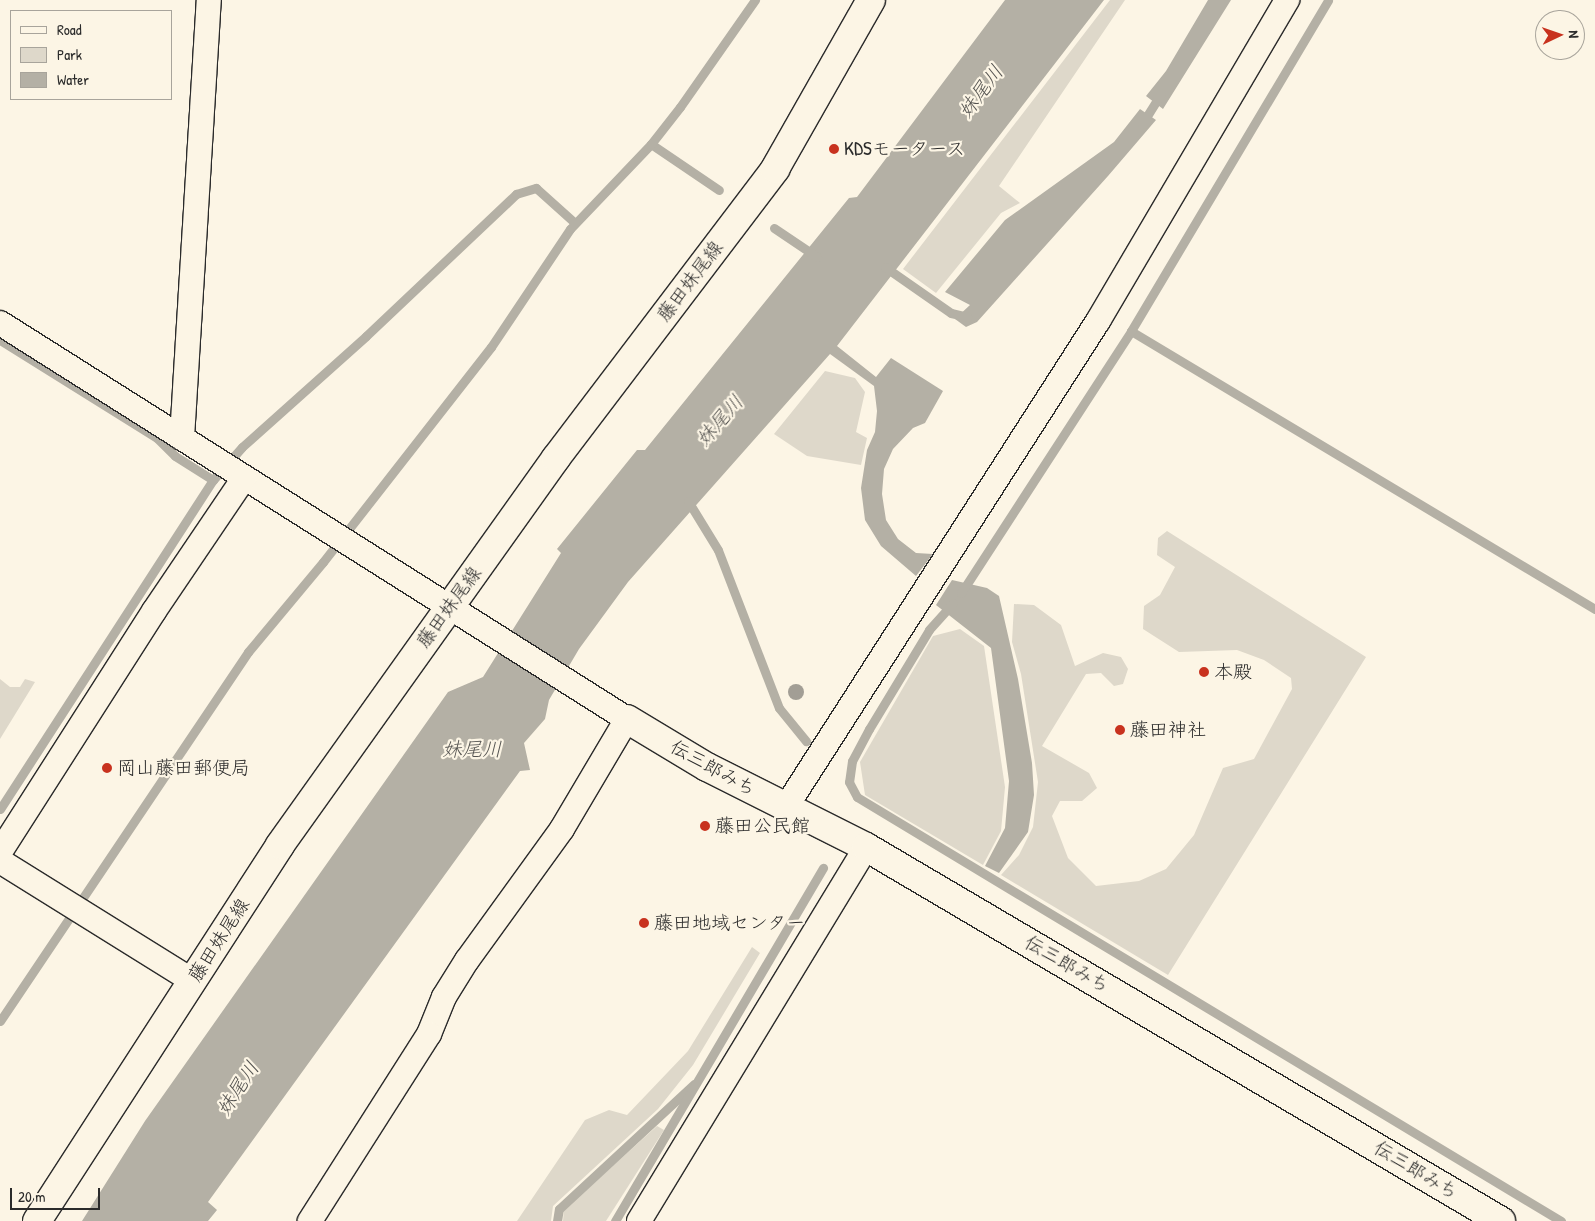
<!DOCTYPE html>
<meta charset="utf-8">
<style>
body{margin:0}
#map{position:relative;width:1595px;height:1221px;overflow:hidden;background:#fcf5e5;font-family:"Patrick Hand","Klee One",sans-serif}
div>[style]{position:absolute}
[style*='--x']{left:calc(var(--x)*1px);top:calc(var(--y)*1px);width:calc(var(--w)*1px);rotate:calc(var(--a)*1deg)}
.green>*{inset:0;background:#ded8ca}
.water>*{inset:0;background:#b4b0a5}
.stream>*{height:9px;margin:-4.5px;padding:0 4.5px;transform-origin:4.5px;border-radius:4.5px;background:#b4b0a5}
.roads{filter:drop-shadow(1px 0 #2b2b2b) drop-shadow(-1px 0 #2b2b2b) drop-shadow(0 1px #2b2b2b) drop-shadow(0 -1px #2b2b2b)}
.street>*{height:24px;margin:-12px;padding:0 12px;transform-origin:12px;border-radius:12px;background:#fcf5e5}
.secondary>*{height:28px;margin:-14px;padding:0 14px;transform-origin:14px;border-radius:14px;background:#fcf5e5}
.trees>*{width:16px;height:16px;margin:-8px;border-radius:50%;background:#a29e95}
.dots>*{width:14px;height:14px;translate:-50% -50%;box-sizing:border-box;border:2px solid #fcf5e5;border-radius:50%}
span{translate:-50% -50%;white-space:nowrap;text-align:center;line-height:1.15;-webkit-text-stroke:4.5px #fcf5e5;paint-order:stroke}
.poi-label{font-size:19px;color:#2b2b2b}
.left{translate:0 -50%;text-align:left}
.street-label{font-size:19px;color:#2b2b2b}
.water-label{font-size:20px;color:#545350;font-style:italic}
.legend{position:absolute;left:10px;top:10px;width:162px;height:90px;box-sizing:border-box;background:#fcf5e5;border:1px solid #a8a49b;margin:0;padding:6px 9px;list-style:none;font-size:15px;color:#2b2b2b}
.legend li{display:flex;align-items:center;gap:10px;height:25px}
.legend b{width:25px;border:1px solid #a8a49b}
.north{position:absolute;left:1535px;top:10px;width:50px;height:50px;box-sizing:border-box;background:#fcf5e5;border:1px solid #a8a49b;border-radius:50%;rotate:87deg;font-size:14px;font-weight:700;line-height:20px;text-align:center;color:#2b2b2b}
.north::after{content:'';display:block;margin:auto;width:18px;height:22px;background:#c8321e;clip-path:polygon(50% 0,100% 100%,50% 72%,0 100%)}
.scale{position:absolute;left:10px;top:1188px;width:90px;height:22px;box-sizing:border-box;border:2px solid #2b2b2b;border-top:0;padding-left:6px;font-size:15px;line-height:18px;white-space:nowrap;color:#2b2b2b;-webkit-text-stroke:4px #fcf5e5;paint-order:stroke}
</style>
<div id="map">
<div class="green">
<i style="clip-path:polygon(1110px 0,1125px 0,999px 186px,1020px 203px,1001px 213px,936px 293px,903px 269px)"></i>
<i style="clip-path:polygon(825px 371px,855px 378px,865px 392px,856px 432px,867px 438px,861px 465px,807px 456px,774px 434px)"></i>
<i style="clip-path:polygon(1167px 531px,1366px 657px,1168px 975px,1001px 875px,1019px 855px,1033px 827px,1038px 782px,1021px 674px,1012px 642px,1014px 604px,1034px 605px,1061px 625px,1075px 666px,1103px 653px,1121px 657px,1128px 669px,1123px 684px,1114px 686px,1101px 673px,1086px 674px,1042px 746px,1089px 773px,1097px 788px,1082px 801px,1060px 801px,1052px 816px,1068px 858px,1096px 886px,1139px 881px,1166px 869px,1194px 835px,1223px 768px,1254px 759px,1292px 689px,1291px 678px,1264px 660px,1237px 650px,1179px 652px,1143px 629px,1144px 606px,1160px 595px,1175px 567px,1157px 555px,1158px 538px)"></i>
<i style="clip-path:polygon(960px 629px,984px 646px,1005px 787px,1001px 831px,983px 865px,865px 795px,860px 762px,933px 636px)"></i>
<i style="clip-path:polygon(0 679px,10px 687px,20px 687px,25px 679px,35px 682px,0 739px)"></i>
<i style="clip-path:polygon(752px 947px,760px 953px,693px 1065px,658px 1109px,553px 1206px,551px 1221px,517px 1221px,585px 1120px,609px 1110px,627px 1115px,688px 1051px)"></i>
<i style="clip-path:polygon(657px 1126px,664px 1130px,606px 1221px,563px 1221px,564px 1210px)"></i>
</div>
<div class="water">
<i style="clip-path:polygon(1005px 0,1104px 0,837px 346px,876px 377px,891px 358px,943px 391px,925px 423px,913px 428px,893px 449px,884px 469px,882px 494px,886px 520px,898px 539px,916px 553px,933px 554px,916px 576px,881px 546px,865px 520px,861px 488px,867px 450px,875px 432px,877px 411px,874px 386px,830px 354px,628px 582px,579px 649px,549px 700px,545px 719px,524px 743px,530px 770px,520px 771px,208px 1202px,217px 1210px,208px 1221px,82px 1221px,145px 1121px,448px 692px,483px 677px,561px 553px,557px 549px,637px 450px,645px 450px,849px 198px,857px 197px)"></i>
<i style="clip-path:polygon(1208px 0,1231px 0,1163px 109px,1146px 96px,1166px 71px)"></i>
<i style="clip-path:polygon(1140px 109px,1156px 120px,1108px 176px,977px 322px,966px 327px,955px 319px,970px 305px,945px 292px,1005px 220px,1114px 142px)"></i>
<i style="clip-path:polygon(952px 580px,987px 588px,999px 596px,1018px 679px,1032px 763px,1034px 795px,1028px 832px,999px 873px,985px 866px,1005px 828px,1009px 781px,991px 648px,936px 605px)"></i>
</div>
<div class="stream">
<i style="--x:1142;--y:124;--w:36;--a:-58"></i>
<i style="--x:651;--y:144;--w:82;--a:34.1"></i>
<i style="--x:774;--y:228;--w:52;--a:34"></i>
<i style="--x:885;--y:267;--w:80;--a:34.9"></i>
<i style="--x:951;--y:313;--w:17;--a:13"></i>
<i style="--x:1131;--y:331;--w:541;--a:30.93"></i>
<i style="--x:0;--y:340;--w:185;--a:32"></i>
<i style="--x:157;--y:438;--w:25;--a:45"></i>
<i style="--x:175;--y:456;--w:45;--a:32.3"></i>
<i style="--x:688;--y:501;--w:57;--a:58.5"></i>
<i style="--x:718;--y:550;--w:169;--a:68.9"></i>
<i style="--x:779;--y:708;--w:43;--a:50.7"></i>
<i style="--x:961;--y:593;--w:312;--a:-57"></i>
<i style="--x:1131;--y:331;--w:385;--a:-59.2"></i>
<i style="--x:953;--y:603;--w:36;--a:132"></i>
<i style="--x:929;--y:630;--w:116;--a:121.2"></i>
<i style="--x:869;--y:729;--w:36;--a:118"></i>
<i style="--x:852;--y:761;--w:21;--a:98"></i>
<i style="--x:849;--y:782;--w:17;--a:62"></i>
<i style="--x:857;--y:797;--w:822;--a:31.06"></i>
<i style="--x:0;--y:809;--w:392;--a:-57.1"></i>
<i style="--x:213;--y:480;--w:44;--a:-48.7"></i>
<i style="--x:242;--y:447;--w:166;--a:-41.8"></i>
<i style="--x:366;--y:336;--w:207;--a:-43.4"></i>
<i style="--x:516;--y:194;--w:21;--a:-17"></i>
<i style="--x:536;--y:188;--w:52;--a:41.9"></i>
<i style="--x:0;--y:1021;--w:445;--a:-56.1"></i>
<i style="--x:248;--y:652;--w:117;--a:-50.2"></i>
<i style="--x:323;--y:562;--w:273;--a:-52"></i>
<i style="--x:491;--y:347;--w:142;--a:-56.2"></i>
<i style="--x:570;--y:229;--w:117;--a:-46.4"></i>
<i style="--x:651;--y:144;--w:47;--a:-51.9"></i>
<i style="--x:680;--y:107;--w:131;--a:-55"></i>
<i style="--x:557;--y:1221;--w:12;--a:-81"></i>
<i style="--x:559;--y:1209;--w:184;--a:-42.8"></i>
<i style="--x:615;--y:1221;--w:410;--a:-59.5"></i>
</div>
<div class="roads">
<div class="street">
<i style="--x:0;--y:323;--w:742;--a:32.28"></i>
<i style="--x:627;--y:719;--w:128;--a:120.6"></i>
<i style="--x:562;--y:829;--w:162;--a:125.9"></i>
<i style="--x:467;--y:960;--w:44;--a:121.9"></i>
<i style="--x:444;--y:997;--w:40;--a:112"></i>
<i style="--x:429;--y:1034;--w:222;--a:122.5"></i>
<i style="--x:182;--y:438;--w:439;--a:-86.5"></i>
<i style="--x:786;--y:807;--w:578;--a:-57.3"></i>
<i style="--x:1098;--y:321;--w:373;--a:-59.5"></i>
<i style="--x:0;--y:852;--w:286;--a:-57.4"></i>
<i style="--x:154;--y:611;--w:161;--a:-55.9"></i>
<i style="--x:0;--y:861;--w:227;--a:31.9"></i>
<i style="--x:639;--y:1221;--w:437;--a:-58.7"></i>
</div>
<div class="secondary">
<i style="--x:627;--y:719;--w:93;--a:31"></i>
<i style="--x:707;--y:767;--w:178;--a:26.7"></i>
<i style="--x:866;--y:847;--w:737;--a:30.5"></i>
<i style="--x:37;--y:1221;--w:448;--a:-57.1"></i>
<i style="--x:280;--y:845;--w:475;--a:-54.5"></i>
<i style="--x:556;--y:458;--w:363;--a:-52.8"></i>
<i style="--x:775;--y:169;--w:194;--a:-60.4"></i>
</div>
</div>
<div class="trees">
<i style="left:796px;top:692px"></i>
</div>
<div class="dots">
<i style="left:834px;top:149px;background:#c8321e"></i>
<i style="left:1204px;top:672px;background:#c8321e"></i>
<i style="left:1120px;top:730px;background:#c8321e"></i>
<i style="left:107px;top:768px;background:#c8321e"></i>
<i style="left:705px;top:826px;background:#c8321e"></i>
<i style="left:644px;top:923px;background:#c8321e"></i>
</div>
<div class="poi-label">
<span class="left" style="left:844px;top:149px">KDSモータース</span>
<span class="left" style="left:1214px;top:672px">本殿</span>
<span class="left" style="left:1130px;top:730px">藤田神社</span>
<span class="left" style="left:117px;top:768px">岡山藤田郵便局</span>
<span class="left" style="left:715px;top:826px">藤田公民館</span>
<span class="left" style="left:654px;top:923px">藤田地域センター</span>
</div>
<div class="street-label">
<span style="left:690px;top:281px;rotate:-53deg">藤田妹尾線</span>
<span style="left:449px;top:607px;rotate:-54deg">藤田妹尾線</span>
<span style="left:713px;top:768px;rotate:29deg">伝三郎みち</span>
<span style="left:219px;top:940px;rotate:-57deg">藤田妹尾線</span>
<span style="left:1067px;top:964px;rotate:30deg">伝三郎みち</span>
<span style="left:1416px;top:1170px;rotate:31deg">伝三郎みち</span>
</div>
<div class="water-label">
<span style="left:980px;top:91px;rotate:-53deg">妹尾川</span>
<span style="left:719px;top:420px;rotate:-49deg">妹尾川</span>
<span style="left:472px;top:748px">妹尾川</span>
<span style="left:237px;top:1088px;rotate:-57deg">妹尾川</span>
</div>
<ul class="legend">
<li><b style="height:6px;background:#fcf5e5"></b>Road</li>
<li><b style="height:14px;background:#ded8ca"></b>Park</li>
<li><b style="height:14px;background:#b4b0a5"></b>Water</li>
</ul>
<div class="north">N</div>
<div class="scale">20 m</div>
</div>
